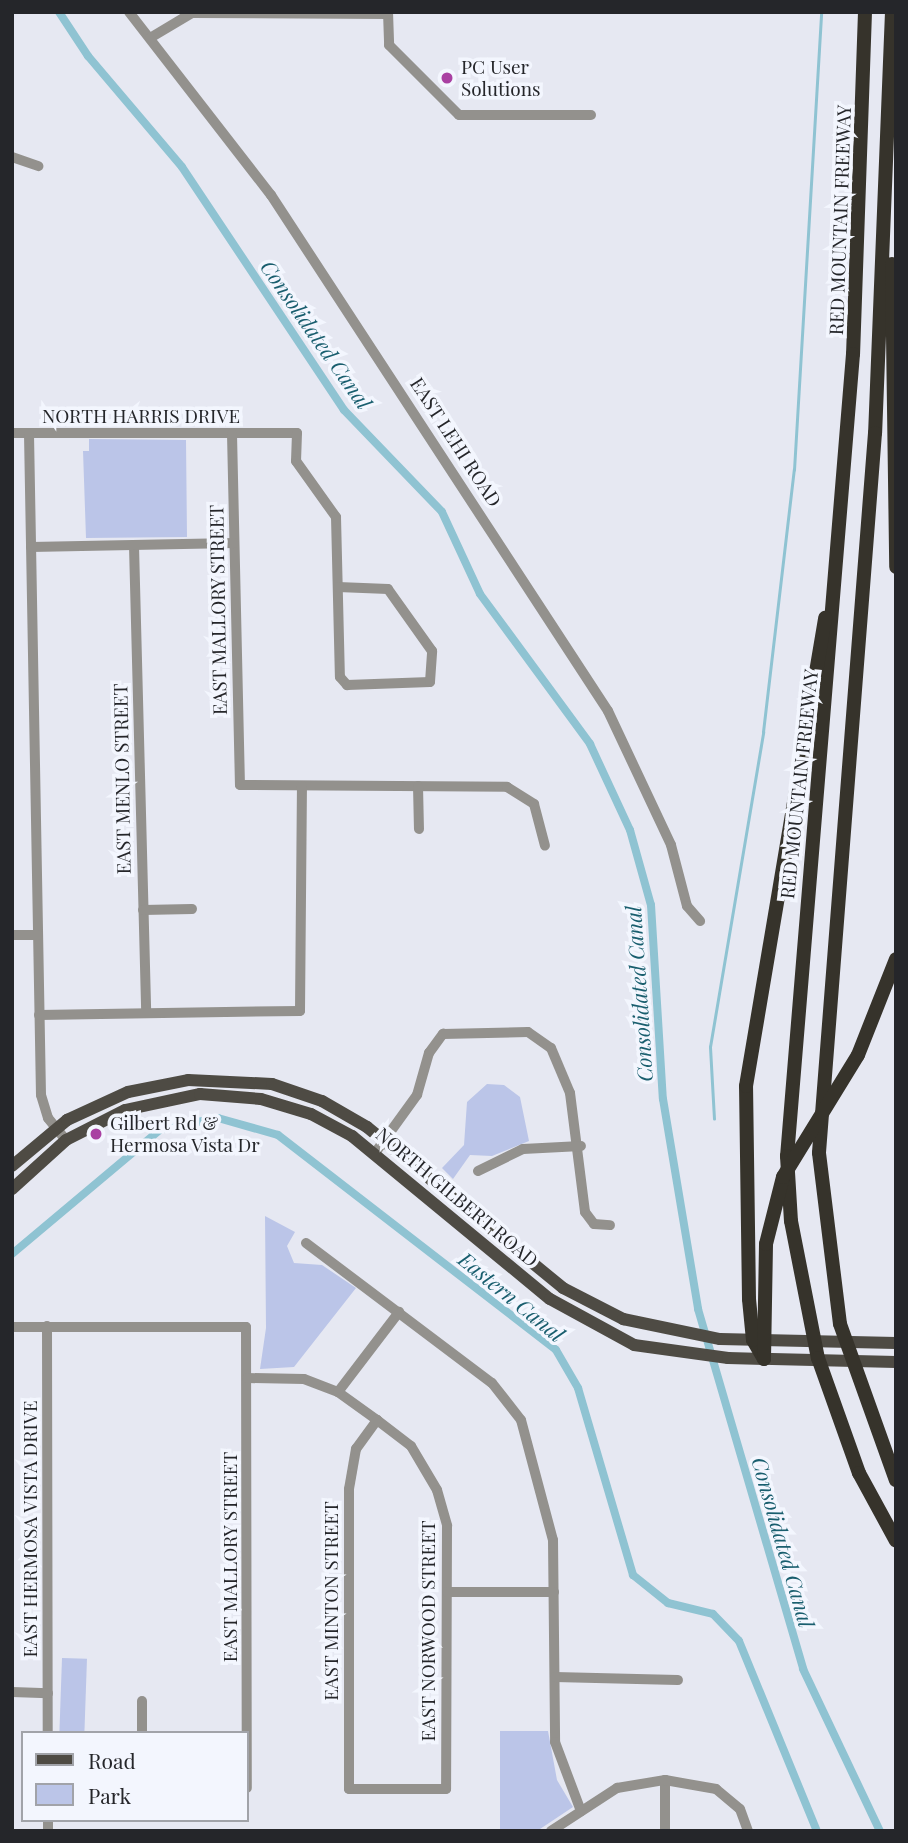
<!DOCTYPE html>
<style>
body{margin:0}
#map{position:relative;width:908px;height:1843px;overflow:hidden;background:#e6e8f2;font-family:"Playfair Display",serif}
div>[style]{position:absolute}
[style*='--x']{left:calc(var(--x)*1px);top:calc(var(--y)*1px);width:calc(var(--w)*1px);rotate:calc(var(--a)*1deg)}
.green>*{inset:0;background:#bbc5e8;transform-origin:0 0}
.stream>*{height:2.5px;margin:-1.25px;padding:0 1.25px;transform-origin:1.25px;border-radius:1.25px;background:#8fc3d2}
.canal>*{height:8px;margin:-4px;padding:0 4px;transform-origin:4px;border-radius:4px;background:#8fc3d2}
.minor>*{height:10px;margin:-5px;padding:0 5px;transform-origin:5px;border-radius:5px;background:#93918d}
.major>*{height:12px;margin:-6px;padding:0 6px;transform-origin:6px;border-radius:6px;background:#4e4b44}
.highway>*{height:14px;margin:-7px;padding:0 7px;transform-origin:7px;border-radius:7px;background:#36332b}
.dots>*{width:19px;height:19px;translate:-50% -50%;box-sizing:border-box;border:4px solid #f3f6fe;border-radius:50%}
span{translate:-50% -50%;white-space:nowrap;text-align:center;line-height:1.15;-webkit-text-stroke:7px #f3f6fe;paint-order:stroke}
.poi-label{font-size:19px;color:#25262a}
.left{translate:0 -50%;text-align:left}
.street-label{font-size:19px;color:#25262a}
.water-label{font-size:21px;color:#195e6e;font-style:italic}
.frame{position:absolute;inset:0;border:14px solid #25262a;pointer-events:none}
.legend{position:absolute;left:21px;top:1731px;width:228px;height:91px;box-sizing:border-box;background:#f3f6fe;border:2px solid #a1a3a9;margin:0;padding:9px 12px;list-style:none;font-size:21px;color:#25262a}
.legend li{display:flex;align-items:center;gap:14px;height:35px}
.legend b{width:35px;border:2px solid #a1a3a9}
</style>
<div id="map">
<div class="green">
<i style="clip-path:polygon(89px 439px,186px 440px,187px 537px,86px 538px,83px 451px,89px 451px)"></i>
<i style="clip-path:polygon(487px 1084px,504px 1085px,520px 1097px,529px 1141px,492px 1156px,470px 1155px,453px 1179px,442px 1168px,464px 1145px,467px 1102px)"></i>
<i style="clip-path:polygon(265px 1216px,295px 1232px,287px 1246px,294px 1263px,322px 1265px,356px 1288px,294px 1367px,260px 1369px,266px 1328px)"></i>
<i style="left:62px;top:1658px;width:25px;height:75px;rotate:2deg"></i>
<i style="clip-path:polygon(500px 1731px,548px 1731px,557px 1780px,573px 1807px,537px 1831px,500px 1831px)"></i>
</div>
<div class="stream">
<i style="--x:714;--y:1119;--w:72;--a:-93.2"></i>
<i style="--x:710;--y:1047;--w:319;--a:-80.4"></i>
<i style="--x:763;--y:732;--w:264;--a:-83.3"></i>
<i style="--x:794;--y:470;--w:459;--a:-86.6"></i>
</div>
<div class="canal">
<i style="--x:59;--y:12;--w:53;--a:56.6"></i>
<i style="--x:88;--y:56;--w:145;--a:49.7"></i>
<i style="--x:182;--y:167;--w:292;--a:56.3"></i>
<i style="--x:344;--y:410;--w:141;--a:46.1"></i>
<i style="--x:442;--y:512;--w:90;--a:65.1"></i>
<i style="--x:480;--y:594;--w:186;--a:53.7"></i>
<i style="--x:590;--y:744;--w:95;--a:65.1"></i>
<i style="--x:630;--y:830;--w:78;--a:74.4"></i>
<i style="--x:651;--y:905;--w:194;--a:86.5"></i>
<i style="--x:663;--y:1099;--w:213;--a:80.5"></i>
<i style="--x:698;--y:1309;--w:375;--a:73.7"></i>
<i style="--x:803;--y:1669;--w:179;--a:64.6"></i>
<i style="--x:12;--y:1254;--w:194;--a:-40"></i>
<i style="--x:161;--y:1129;--w:58;--a:-10.9"></i>
<i style="--x:218;--y:1118;--w:62;--a:15.8"></i>
<i style="--x:278;--y:1135;--w:351;--a:37.7"></i>
<i style="--x:556;--y:1350;--w:44;--a:59.9"></i>
<i style="--x:578;--y:1388;--w:195;--a:73.6"></i>
<i style="--x:633;--y:1575;--w:45;--a:38.7"></i>
<i style="--x:668;--y:1603;--w:46;--a:13.7"></i>
<i style="--x:713;--y:1614;--w:37;--a:46"></i>
<i style="--x:739;--y:1641;--w:205;--a:67.7"></i>
</div>
<div class="minor">
<i style="--x:129;--y:12;--w:232;--a:52.2"></i>
<i style="--x:271;--y:195;--w:616;--a:56.85"></i>
<i style="--x:608;--y:711;--w:148;--a:64.8"></i>
<i style="--x:671;--y:845;--w:63;--a:75.3"></i>
<i style="--x:687;--y:906;--w:20;--a:49"></i>
<i style="--x:388;--y:12;--w:33;--a:88"></i>
<i style="--x:389;--y:45;--w:99;--a:45"></i>
<i style="--x:459;--y:115;--w:132;--a:0"></i>
<i style="--x:150;--y:38;--w:49;--a:-30.8"></i>
<i style="--x:192;--y:13;--w:196;--a:0.3"></i>
<i style="--x:12;--y:157;--w:28;--a:19"></i>
<i style="--x:12;--y:433;--w:285;--a:0"></i>
<i style="--x:297;--y:433;--w:28;--a:92"></i>
<i style="--x:296;--y:461;--w:69;--a:54.5"></i>
<i style="--x:336;--y:517;--w:160;--a:88.6"></i>
<i style="--x:340;--y:677;--w:11;--a:49"></i>
<i style="--x:347;--y:685;--w:83;--a:-2.1"></i>
<i style="--x:430;--y:682;--w:31;--a:-86"></i>
<i style="--x:432;--y:651;--w:76;--a:-125.4"></i>
<i style="--x:388;--y:589;--w:50;--a:-177.7"></i>
<i style="--x:29;--y:434;--w:661;--a:88.96"></i>
<i style="--x:41;--y:1095;--w:24;--a:73"></i>
<i style="--x:48;--y:1118;--w:28;--a:51"></i>
<i style="--x:232;--y:434;--w:351;--a:88.7"></i>
<i style="--x:240;--y:785;--w:267;--a:0.4"></i>
<i style="--x:507;--y:787;--w:32;--a:32"></i>
<i style="--x:534;--y:804;--w:43;--a:75.3"></i>
<i style="--x:134;--y:546;--w:466;--a:88.5"></i>
<i style="--x:31;--y:547;--w:203;--a:-1.1"></i>
<i style="--x:418;--y:786;--w:43;--a:88.7"></i>
<i style="--x:143;--y:910;--w:49;--a:-1.2"></i>
<i style="--x:12;--y:935;--w:26;--a:0"></i>
<i style="--x:39;--y:1015;--w:261;--a:-0.9"></i>
<i style="--x:300;--y:1011;--w:225;--a:-89.5"></i>
<i style="--x:375;--y:1153;--w:72;--a:-54.1"></i>
<i style="--x:417;--y:1095;--w:44;--a:-74.1"></i>
<i style="--x:429;--y:1053;--w:24;--a:-54"></i>
<i style="--x:443;--y:1034;--w:85;--a:-1.3"></i>
<i style="--x:528;--y:1032;--w:28;--a:35"></i>
<i style="--x:551;--y:1048;--w:49;--a:67.1"></i>
<i style="--x:570;--y:1093;--w:120;--a:82.8"></i>
<i style="--x:585;--y:1212;--w:15;--a:53"></i>
<i style="--x:594;--y:1224;--w:16;--a:4"></i>
<i style="--x:478;--y:1171;--w:50;--a:-26.1"></i>
<i style="--x:523;--y:1149;--w:58;--a:-3"></i>
<i style="--x:306;--y:1243;--w:233;--a:37"></i>
<i style="--x:492;--y:1383;--w:47;--a:51.9"></i>
<i style="--x:521;--y:1420;--w:124;--a:75.1"></i>
<i style="--x:553;--y:1540;--w:202;--a:89.4"></i>
<i style="--x:555;--y:1742;--w:74;--a:69.4"></i>
<i style="--x:47;--y:1326;--w:407;--a:89.9"></i>
<i style="--x:12;--y:1327;--w:234;--a:0"></i>
<i style="--x:246;--y:1327;--w:461;--a:89.9"></i>
<i style="--x:247;--y:1378;--w:57;--a:1"></i>
<i style="--x:304;--y:1379;--w:36;--a:21"></i>
<i style="--x:338;--y:1392;--w:48;--a:35.7"></i>
<i style="--x:377;--y:1420;--w:43;--a:37.4"></i>
<i style="--x:411;--y:1446;--w:51;--a:59.4"></i>
<i style="--x:437;--y:1490;--w:37;--a:74"></i>
<i style="--x:447;--y:1526;--w:263;--a:90.2"></i>
<i style="--x:446;--y:1789;--w:97;--a:180"></i>
<i style="--x:349;--y:1789;--w:300;--a:-90"></i>
<i style="--x:349;--y:1489;--w:41;--a:-80.1"></i>
<i style="--x:356;--y:1449;--w:36;--a:-54"></i>
<i style="--x:338;--y:1392;--w:101;--a:-52.7"></i>
<i style="--x:447;--y:1592;--w:107;--a:0"></i>
<i style="--x:555;--y:1677;--w:123;--a:1.4"></i>
<i style="--x:12;--y:1692;--w:36;--a:2"></i>
<i style="--x:142;--y:1733;--w:32;--a:-90"></i>
<i style="--x:665;--y:1780;--w:51;--a:90"></i>
<i style="--x:48;--y:1820;--w:11;--a:90"></i>
<i style="--x:551;--y:1831;--w:79;--a:-33.1"></i>
<i style="--x:617;--y:1788;--w:49;--a:-9.5"></i>
<i style="--x:665;--y:1780;--w:52;--a:10"></i>
<i style="--x:716;--y:1789;--w:31;--a:40"></i>
<i style="--x:740;--y:1809;--w:23;--a:70"></i>
</div>
<div class="major">
<i style="--x:12;--y:1166;--w:72;--a:-39.9"></i>
<i style="--x:67;--y:1120;--w:67;--a:-24.7"></i>
<i style="--x:128;--y:1092;--w:61;--a:-11.3"></i>
<i style="--x:188;--y:1080;--w:84;--a:2.7"></i>
<i style="--x:272;--y:1084;--w:53;--a:18.8"></i>
<i style="--x:322;--y:1101;--w:52;--a:30"></i>
<i style="--x:367;--y:1127;--w:254;--a:39.4"></i>
<i style="--x:563;--y:1288;--w:68;--a:27.3"></i>
<i style="--x:623;--y:1319;--w:99;--a:11.7"></i>
<i style="--x:720;--y:1339;--w:176;--a:1.3"></i>
<i style="--x:12;--y:1189;--w:73;--a:-42.2"></i>
<i style="--x:66;--y:1140;--w:66;--a:-27"></i>
<i style="--x:125;--y:1110;--w:77;--a:-12"></i>
<i style="--x:200;--y:1094;--w:61;--a:4.7"></i>
<i style="--x:261;--y:1099;--w:52;--a:16.7"></i>
<i style="--x:311;--y:1114;--w:47;--a:28.2"></i>
<i style="--x:352;--y:1136;--w:256;--a:39.5"></i>
<i style="--x:550;--y:1299;--w:96;--a:28.7"></i>
<i style="--x:634;--y:1345;--w:95;--a:7.9"></i>
<i style="--x:728;--y:1358;--w:168;--a:1.4"></i>
</div>
<div class="highway">
<i style="--x:865;--y:12;--w:342;--a:92"></i>
<i style="--x:853;--y:354;--w:805;--a:94.7"></i>
<i style="--x:787;--y:1156;--w:65;--a:86.5"></i>
<i style="--x:791;--y:1221;--w:140;--a:78.9"></i>
<i style="--x:818;--y:1358;--w:122;--a:70.4"></i>
<i style="--x:859;--y:1473;--w:77;--a:61.4"></i>
<i style="--x:892;--y:12;--w:421;--a:92.3"></i>
<i style="--x:875;--y:433;--w:722;--a:94.45"></i>
<i style="--x:819;--y:1153;--w:172;--a:83"></i>
<i style="--x:840;--y:1324;--w:166;--a:70.3"></i>
<i style="--x:892;--y:264;--w:303;--a:89.2"></i>
<i style="--x:764;--y:1359;--w:22;--a:-120"></i>
<i style="--x:753;--y:1340;--w:41;--a:-95.6"></i>
<i style="--x:749;--y:1299;--w:213;--a:-90.8"></i>
<i style="--x:746;--y:1086;--w:475;--a:-80.4"></i>
<i style="--x:764;--y:1359;--w:115;--a:-89"></i>
<i style="--x:766;--y:1244;--w:69;--a:-75.8"></i>
<i style="--x:783;--y:1177;--w:143;--a:-58.4"></i>
<i style="--x:858;--y:1055;--w:103;--a:-68.4"></i>
</div>
<div class="dots">
<i style="left:447px;top:78px;background:#a940a2"></i>
<i style="left:96px;top:1134px;background:#a940a2"></i>
</div>
<div class="poi-label">
<span class="left" style="left:461px;top:78px">PC User<br>Solutions</span>
<span class="left" style="left:110px;top:1134px">Gilbert Rd &amp;<br>Hermosa Vista Dr</span>
</div>
<div class="street-label">
<span style="left:840px;top:220px;rotate:-88deg">RED MOUNTAIN FREEWAY</span>
<span style="left:141px;top:416px">NORTH HARRIS DRIVE</span>
<span style="left:456px;top:442px;rotate:57deg">EAST LEHI ROAD</span>
<span style="left:218px;top:610px;rotate:-91deg">EAST MALLORY STREET</span>
<span style="left:122px;top:779px;rotate:-91deg">EAST MENLO STREET</span>
<span style="left:799px;top:784px;rotate:-84deg">RED MOUNTAIN FREEWAY</span>
<span style="left:457px;top:1197px;rotate:40deg">NORTH GILBERT ROAD</span>
<span style="left:30px;top:1529px;rotate:-90deg">EAST HERMOSA VISTA DRIVE</span>
<span style="left:230px;top:1557px;rotate:-90deg">EAST MALLORY STREET</span>
<span style="left:331px;top:1601px;rotate:-90deg">EAST MINTON STREET</span>
<span style="left:428px;top:1631px;rotate:-90deg">EAST NORWOOD STREET</span>
</div>
<div class="water-label">
<span style="left:317px;top:334px;rotate:55deg">Consolidated Canal</span>
<span style="left:638px;top:994px;rotate:-94deg">Consolidated Canal</span>
<span style="left:512px;top:1296px;rotate:39deg">Eastern Canal</span>
<span style="left:784px;top:1542px;rotate:74deg">Consolidated Canal</span>
</div>
<div class="frame"></div>
<ul class="legend">
<li><b style="height:9px;background:#4e4b44"></b>Road</li>
<li><b style="height:19px;background:#bbc5e8"></b>Park</li>
</ul>
</div>
